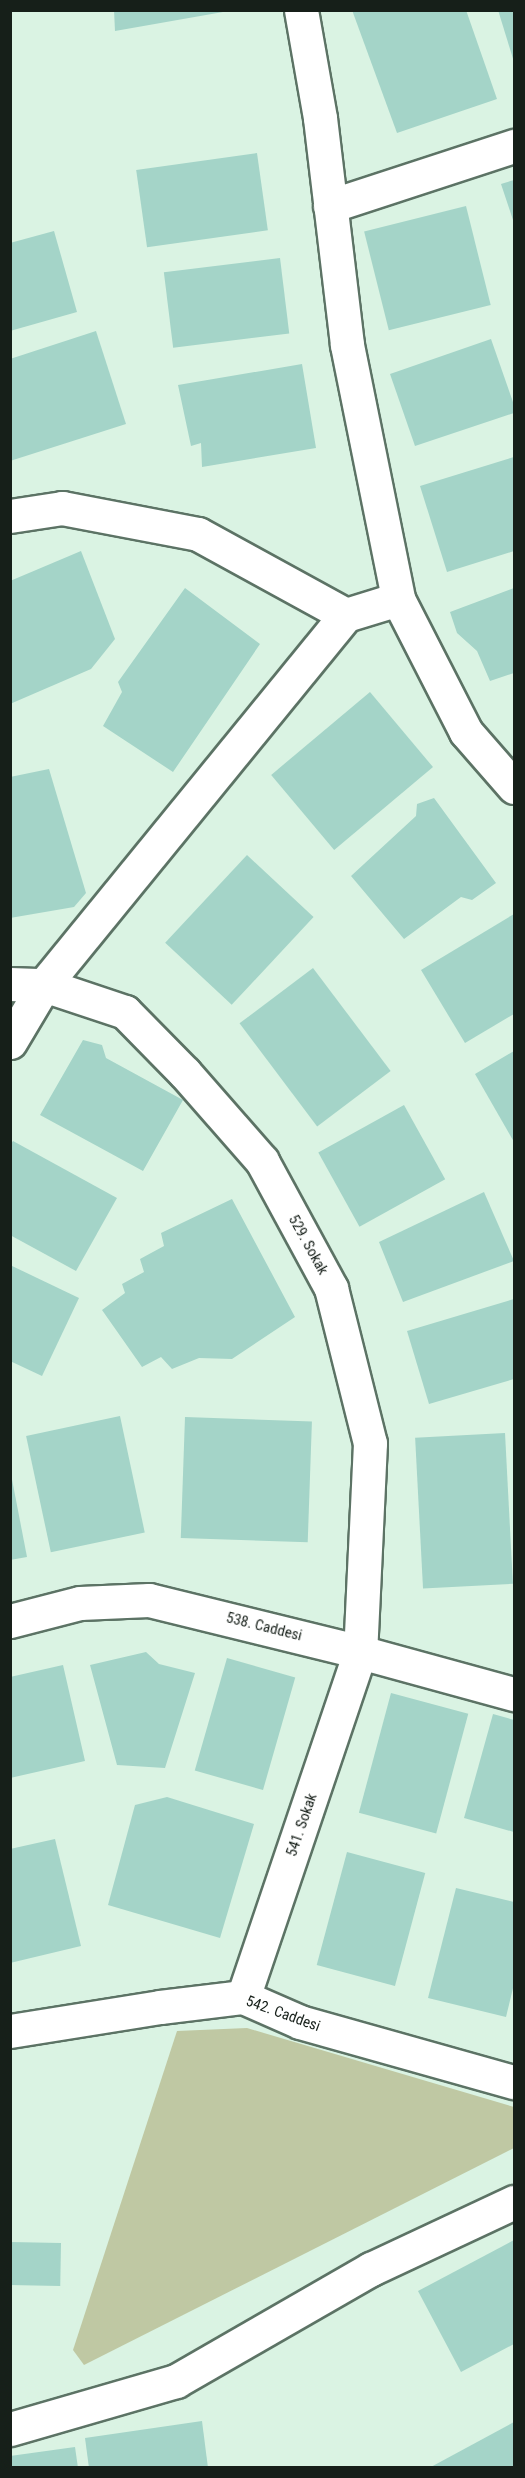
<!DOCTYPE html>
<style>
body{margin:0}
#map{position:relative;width:525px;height:2478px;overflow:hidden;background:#daf3e3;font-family:"Roboto Condensed",sans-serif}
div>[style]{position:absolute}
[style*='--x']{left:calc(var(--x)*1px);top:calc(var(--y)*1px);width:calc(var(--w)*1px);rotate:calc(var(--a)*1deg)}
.green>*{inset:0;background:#bfc8a3}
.building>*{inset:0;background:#a4d4c8;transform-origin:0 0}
.roads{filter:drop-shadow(2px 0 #5c7365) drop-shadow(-2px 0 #5c7365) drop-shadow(0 2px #5c7365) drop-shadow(0 -2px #5c7365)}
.minor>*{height:33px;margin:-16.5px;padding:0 16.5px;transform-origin:16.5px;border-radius:16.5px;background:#fff}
span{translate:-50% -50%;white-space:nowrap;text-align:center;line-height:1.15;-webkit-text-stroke:6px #fff;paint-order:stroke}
.street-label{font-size:15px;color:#161f19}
.frame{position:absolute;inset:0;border:12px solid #161f19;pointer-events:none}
</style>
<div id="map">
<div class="green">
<i style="clip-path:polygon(247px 2028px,514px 2107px,514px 2148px,84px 2365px,73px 2350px,177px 2031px)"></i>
</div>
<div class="building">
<i style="clip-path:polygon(114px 10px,223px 10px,223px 12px,115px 31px)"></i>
<i style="clip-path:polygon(352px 10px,466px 10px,497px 99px,397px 133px)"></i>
<i style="clip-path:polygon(498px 10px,514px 10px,514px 62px)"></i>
<i style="left:257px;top:153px;width:78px;height:122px;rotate:82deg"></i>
<i style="clip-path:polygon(514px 180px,514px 223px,501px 184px)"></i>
<i style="left:466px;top:206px;width:102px;height:105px;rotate:76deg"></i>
<i style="clip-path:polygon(54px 231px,77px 312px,10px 331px,10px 243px)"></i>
<i style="left:280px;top:258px;width:76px;height:117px;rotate:83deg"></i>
<i style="clip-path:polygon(96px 331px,126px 424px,10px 461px,10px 359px)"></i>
<i style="clip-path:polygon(491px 339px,514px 405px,514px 413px,415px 446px,390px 374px)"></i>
<i style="clip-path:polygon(302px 364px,316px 448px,202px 467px,201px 443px,191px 446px,178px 385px)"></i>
<i style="clip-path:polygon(514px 457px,514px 551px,447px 572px,420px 486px)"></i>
<i style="clip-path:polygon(81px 551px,115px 639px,91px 669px,10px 704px,10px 581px)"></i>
<i style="clip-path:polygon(185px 588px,260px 644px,173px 772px,103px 726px,122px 692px,118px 682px)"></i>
<i style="clip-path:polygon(514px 588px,514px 673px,490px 681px,477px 651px,457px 633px,450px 612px)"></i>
<i style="left:370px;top:692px;width:98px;height:129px;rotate:50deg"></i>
<i style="clip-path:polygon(49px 769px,86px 893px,74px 907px,10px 918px,10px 777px)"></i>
<i style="clip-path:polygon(434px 798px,496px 883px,472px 900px,461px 897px,404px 939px,351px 876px,416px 816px,417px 804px)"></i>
<i style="left:247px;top:855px;width:91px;height:120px;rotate:43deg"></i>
<i style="clip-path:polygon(514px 914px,514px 1014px,465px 1043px,421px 970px)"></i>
<i style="left:313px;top:968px;width:129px;height:92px;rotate:53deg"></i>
<i style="clip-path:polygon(83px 1040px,102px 1045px,106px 1058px,183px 1100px,143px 1171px,40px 1115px)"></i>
<i style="clip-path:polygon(514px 1051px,514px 1142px,475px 1074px)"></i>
<i style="left:404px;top:1105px;width:85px;height:98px;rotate:61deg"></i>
<i style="clip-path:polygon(13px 1141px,117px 1198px,76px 1271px,10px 1235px,10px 1145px)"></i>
<i style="clip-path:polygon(484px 1192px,514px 1261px,403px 1302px,379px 1242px)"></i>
<i style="clip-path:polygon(232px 1199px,295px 1317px,232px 1359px,199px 1358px,172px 1369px,161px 1357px,142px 1367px,102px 1310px,125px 1293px,122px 1284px,144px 1272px,140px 1259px,164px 1246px,161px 1233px)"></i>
<i style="clip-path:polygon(10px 1265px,79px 1298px,42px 1376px,10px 1361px)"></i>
<i style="clip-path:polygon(514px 1299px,514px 1379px,429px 1404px,407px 1331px)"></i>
<i style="left:120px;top:1416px;width:119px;height:96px;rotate:78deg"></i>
<i style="left:185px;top:1417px;width:127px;height:121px;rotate:2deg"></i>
<i style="left:505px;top:1433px;width:151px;height:90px;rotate:87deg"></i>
<i style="clip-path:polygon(10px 1469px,27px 1557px,10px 1560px)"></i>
<i style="clip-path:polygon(146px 1652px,159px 1664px,195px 1673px,165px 1768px,117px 1765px,90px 1665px)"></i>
<i style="left:227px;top:1658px;width:71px;height:117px;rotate:16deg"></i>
<i style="clip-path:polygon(63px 1665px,85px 1761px,10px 1778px,10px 1677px)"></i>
<i style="left:391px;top:1693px;width:80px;height:124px;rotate:15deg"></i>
<i style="clip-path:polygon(493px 1714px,514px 1720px,514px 1832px,464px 1818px)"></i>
<i style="clip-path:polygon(167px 1797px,254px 1824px,220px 1938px,108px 1905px,135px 1805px)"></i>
<i style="clip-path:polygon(55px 1839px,81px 1946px,10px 1963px,10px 1849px)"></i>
<i style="left:347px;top:1852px;width:81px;height:117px;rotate:15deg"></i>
<i style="clip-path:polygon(456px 1888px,514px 1902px,514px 1984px,506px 2017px,428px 1998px)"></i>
<i style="clip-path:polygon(514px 2240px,514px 2344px,461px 2372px,418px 2291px)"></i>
<i style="left:10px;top:2242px;width:51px;height:43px;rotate:1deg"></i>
<i style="clip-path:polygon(202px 2421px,208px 2468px,89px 2468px,85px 2438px)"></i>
<i style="clip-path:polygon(514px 2422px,514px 2468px,429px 2468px)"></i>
<i style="clip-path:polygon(75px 2447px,78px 2468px,10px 2468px,10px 2456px)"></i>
</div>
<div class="roads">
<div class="minor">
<i style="--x:301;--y:10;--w:110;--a:80"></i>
<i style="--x:320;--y:118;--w:229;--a:83.2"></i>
<i style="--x:347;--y:345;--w:259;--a:78.6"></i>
<i style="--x:330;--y:206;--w:194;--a:-18.1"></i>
<i style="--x:10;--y:516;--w:53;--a:-8.7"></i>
<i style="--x:62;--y:508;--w:138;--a:10.8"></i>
<i style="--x:198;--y:534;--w:169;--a:28.7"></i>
<i style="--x:346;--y:615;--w:54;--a:-17.1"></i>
<i style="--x:398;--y:599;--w:149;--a:62.9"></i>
<i style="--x:466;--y:732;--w:73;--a:48.9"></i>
<i style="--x:10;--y:984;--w:34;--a:2"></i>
<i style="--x:44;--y:985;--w:85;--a:18.4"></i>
<i style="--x:125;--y:1012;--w:86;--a:45.5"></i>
<i style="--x:185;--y:1073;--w:117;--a:48.8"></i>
<i style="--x:262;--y:1161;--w:145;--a:61.5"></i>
<i style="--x:331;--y:1288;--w:160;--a:75.9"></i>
<i style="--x:370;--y:1443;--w:209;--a:92.7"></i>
<i style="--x:360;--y:1652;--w:364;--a:108.7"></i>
<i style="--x:10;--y:1042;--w:66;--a:-59.2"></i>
<i style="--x:44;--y:985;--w:478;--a:-50.8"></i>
<i style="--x:10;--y:1621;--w:72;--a:-14.4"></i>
<i style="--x:80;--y:1603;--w:69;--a:-2.5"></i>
<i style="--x:149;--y:1600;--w:217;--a:13.8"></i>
<i style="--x:360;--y:1652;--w:160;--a:15.3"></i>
<i style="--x:10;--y:2031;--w:152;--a:-9.1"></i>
<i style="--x:160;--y:2007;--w:84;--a:-6.9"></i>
<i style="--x:243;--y:1997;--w:62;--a:23.7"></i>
<i style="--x:300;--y:2022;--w:222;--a:15.7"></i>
<i style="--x:10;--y:2429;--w:173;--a:-16.1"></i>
<i style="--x:176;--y:2381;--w:225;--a:-29.9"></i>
<i style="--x:371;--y:2269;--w:158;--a:-25.1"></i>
</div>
</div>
<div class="street-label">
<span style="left:308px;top:1245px;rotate:61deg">529. Sokak</span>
<span style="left:264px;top:1627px;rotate:14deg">538. Caddesi</span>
<span style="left:302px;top:1825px;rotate:-71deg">541. Sokak</span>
<span style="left:283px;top:2014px;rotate:20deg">542. Caddesi</span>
</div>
<div class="frame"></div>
</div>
